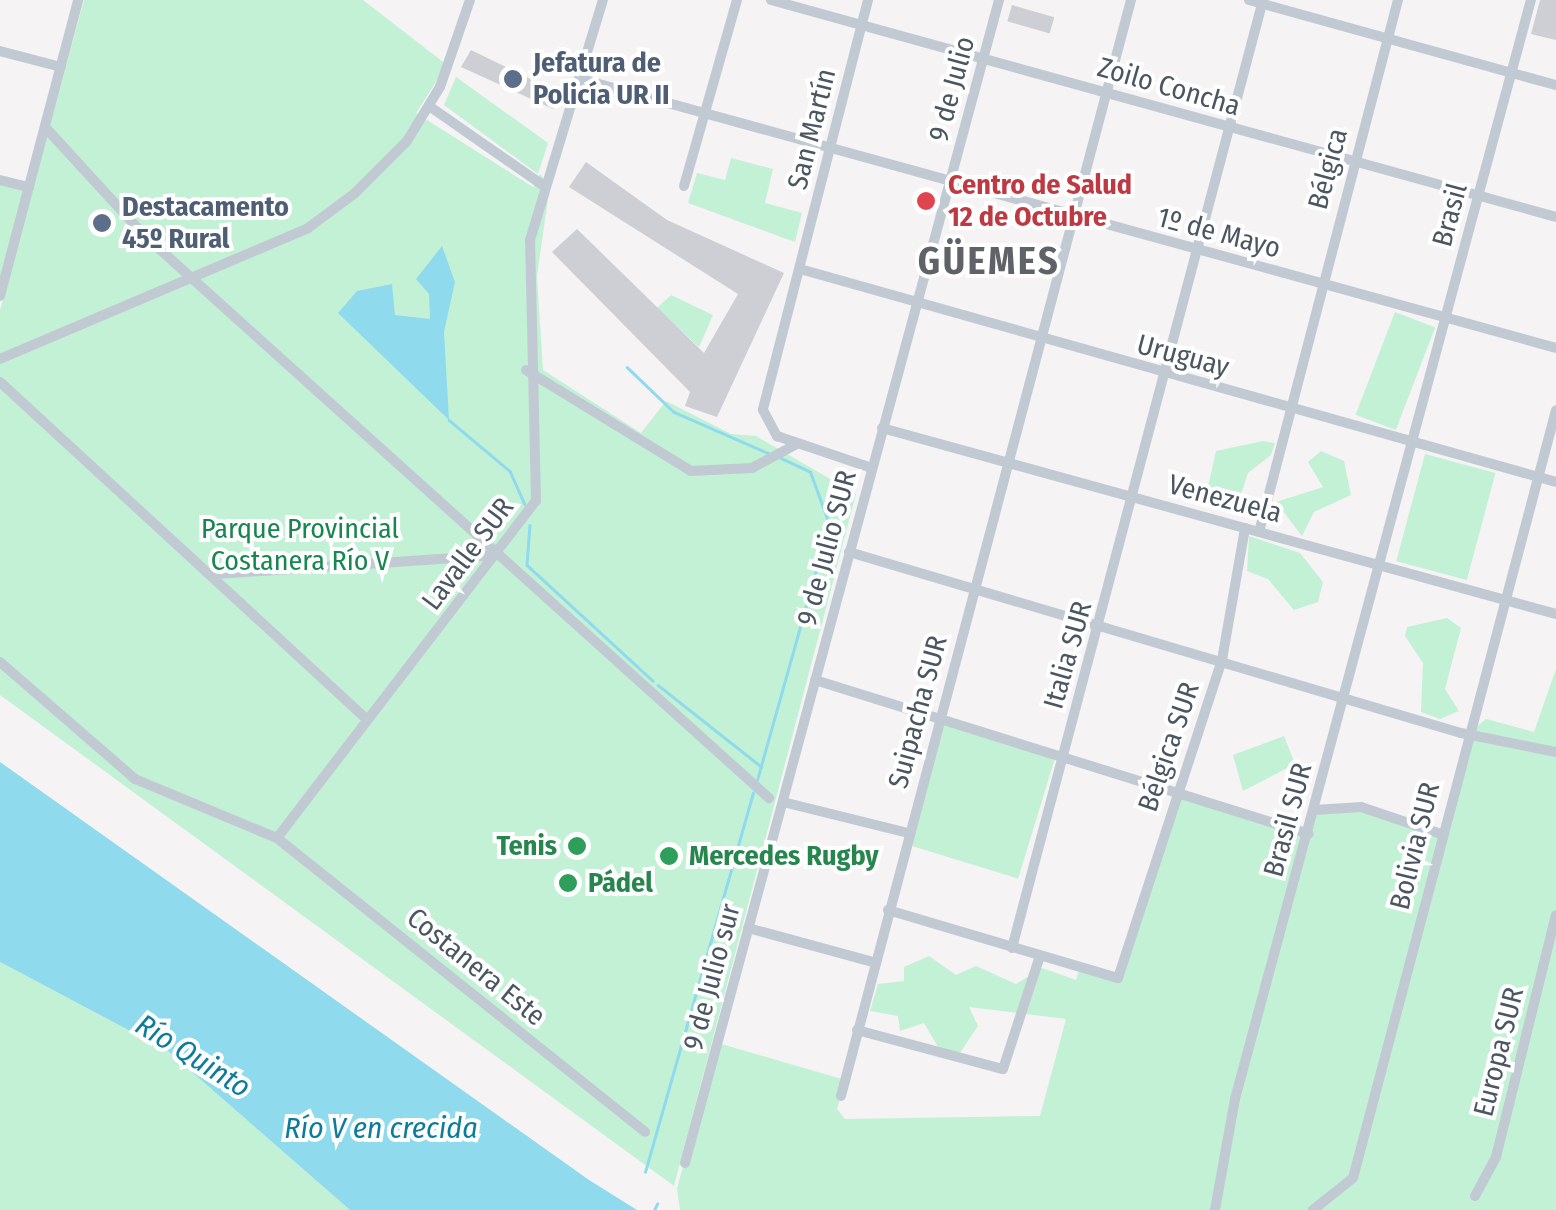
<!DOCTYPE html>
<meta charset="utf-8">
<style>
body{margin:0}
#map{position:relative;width:1556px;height:1210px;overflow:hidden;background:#f5f3f3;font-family:"Fira Sans Condensed",sans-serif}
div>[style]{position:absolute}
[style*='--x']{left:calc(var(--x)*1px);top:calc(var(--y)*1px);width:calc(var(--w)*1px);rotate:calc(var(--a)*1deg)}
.green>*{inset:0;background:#c3f1d5;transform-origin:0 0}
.water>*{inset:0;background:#90daee}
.stream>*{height:2.5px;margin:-1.25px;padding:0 1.25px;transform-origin:1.25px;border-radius:1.25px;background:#90daee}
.building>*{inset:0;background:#cdcfd5;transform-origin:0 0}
.minor>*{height:10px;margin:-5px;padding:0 5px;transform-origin:5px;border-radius:5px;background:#c1cad2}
.dots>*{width:28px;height:28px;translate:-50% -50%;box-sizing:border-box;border:5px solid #fff;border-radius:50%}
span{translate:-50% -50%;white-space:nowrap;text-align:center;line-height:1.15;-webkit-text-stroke:8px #fff;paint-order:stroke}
.service-label{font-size:28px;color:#4e5e75;font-weight:700}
.left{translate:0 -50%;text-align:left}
.street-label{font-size:28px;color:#4a5661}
.health-label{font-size:28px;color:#be3a42;font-weight:700}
.park-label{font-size:28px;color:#17864f}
.leisure-label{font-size:28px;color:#27864d;font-weight:700}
.right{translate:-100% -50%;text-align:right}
.water-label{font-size:30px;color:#0c7c9b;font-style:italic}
.district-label{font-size:38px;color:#5f6368;font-weight:700;letter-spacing:2.5px}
</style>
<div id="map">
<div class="green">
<i style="clip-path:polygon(84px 0,363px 0,447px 65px,416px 113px,533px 187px,540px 174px,550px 185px,537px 276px,543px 370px,641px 433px,666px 401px,731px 434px,756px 436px,856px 494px,674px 1186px,0 695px,0 310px)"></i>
<i style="clip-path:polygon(456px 77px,548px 143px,538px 174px,444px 105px)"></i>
<i style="clip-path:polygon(731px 158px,773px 169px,765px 203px,802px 213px,795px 242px,688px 203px,697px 173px,725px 180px)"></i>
<i style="clip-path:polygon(0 183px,24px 189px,0 281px)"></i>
<i style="clip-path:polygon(671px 295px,713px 315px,699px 347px,657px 308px)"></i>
<i style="left:1395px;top:312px;width:43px;height:110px;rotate:21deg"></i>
<i style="clip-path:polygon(1263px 441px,1275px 443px,1271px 455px,1248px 473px,1237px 507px,1214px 504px,1208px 487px,1216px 451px)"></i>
<i style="clip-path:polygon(1321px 451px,1344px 461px,1351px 495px,1314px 512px,1302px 536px,1276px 502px,1323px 487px,1308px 462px)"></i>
<i style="left:1425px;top:454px;width:73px;height:111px;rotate:15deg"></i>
<i style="clip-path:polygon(1249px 536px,1300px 553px,1323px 582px,1318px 602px,1294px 610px,1268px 579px,1247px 571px)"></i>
<i style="clip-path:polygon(1447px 618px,1461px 628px,1445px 689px,1459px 711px,1440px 719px,1421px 712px,1423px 663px,1405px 636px,1407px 627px)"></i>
<i style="clip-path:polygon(1556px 669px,1556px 1210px,680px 1210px,677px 1188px,718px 1043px,845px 1080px,837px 1109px,845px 1119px,1040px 1116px,1066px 1019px,969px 1007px,978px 1026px,957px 1057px,941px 1052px,924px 1023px,900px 1031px,898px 1016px,870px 1011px,878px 984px,904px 981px,904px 967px,929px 956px,956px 975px,976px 966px,1016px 984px,1042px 968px,1076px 980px,1080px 967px,1118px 978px,1177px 795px,1309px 834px,1315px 810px,1361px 807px,1440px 834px,1468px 734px,1486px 719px,1534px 732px)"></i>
<i style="left:944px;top:721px;width:117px;height:129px;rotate:17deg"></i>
<i style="clip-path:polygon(1284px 736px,1295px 764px,1243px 791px,1233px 755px)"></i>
<i style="clip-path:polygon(0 962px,168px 1051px,350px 1210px,0 1210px)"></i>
</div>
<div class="water">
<i style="clip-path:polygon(442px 246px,455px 282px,444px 332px,449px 420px,338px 313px,357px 291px,392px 284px,395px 315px,430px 319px,429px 294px,416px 279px)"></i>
<i style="clip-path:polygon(0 762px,589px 1180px,637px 1210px,350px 1210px,168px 1051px,0 962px)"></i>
</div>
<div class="stream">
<i style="--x:627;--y:367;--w:65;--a:43.8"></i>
<i style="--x:674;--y:412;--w:103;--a:23.6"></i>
<i style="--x:449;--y:420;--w:80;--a:39.9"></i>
<i style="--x:510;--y:471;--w:36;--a:66"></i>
<i style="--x:530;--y:525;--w:40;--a:94.3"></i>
<i style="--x:527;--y:565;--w:171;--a:42.6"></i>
<i style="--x:658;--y:685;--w:132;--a:38.3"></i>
<i style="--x:757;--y:780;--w:266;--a:-74.3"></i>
<i style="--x:829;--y:524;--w:55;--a:-110.1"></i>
<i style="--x:810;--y:472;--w:33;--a:-155"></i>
<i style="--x:645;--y:1172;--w:394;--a:-74.1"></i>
<i style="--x:654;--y:1210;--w:7;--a:-63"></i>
</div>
<div class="building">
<i style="clip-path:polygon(1540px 0,1556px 0,1556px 40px,1531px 34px)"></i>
<i style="left:1012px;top:5px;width:44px;height:17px;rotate:16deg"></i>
<i style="clip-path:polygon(471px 50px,545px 86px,562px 85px,553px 109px,461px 67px)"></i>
<i style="clip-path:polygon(586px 162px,667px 220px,784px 273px,717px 417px,685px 406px,690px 392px,552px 252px,577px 229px,704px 353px,738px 294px,569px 187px)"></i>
</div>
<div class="minor">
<i style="--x:771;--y:0;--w:814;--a:15.45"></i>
<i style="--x:868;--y:0;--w:423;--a:104.4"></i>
<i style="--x:763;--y:410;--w:30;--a:62"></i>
<i style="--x:777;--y:436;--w:100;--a:18.6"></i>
<i style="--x:1249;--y:0;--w:319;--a:15.5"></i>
<i style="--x:0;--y:51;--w:63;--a:14.7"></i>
<i style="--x:581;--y:79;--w:1011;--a:15.42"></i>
<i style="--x:429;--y:106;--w:140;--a:34.8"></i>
<i style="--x:45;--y:127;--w:148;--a:47.5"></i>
<i style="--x:145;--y:236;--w:840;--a:42.01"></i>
<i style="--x:0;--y:180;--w:30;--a:14"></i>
<i style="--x:684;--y:186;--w:193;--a:-74.1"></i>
<i style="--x:800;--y:269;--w:785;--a:15.73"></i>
<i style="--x:0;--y:296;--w:306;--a:-75.2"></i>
<i style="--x:0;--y:359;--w:335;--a:-23"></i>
<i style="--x:308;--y:228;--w:57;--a:-36.5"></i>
<i style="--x:354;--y:194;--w:75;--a:-45"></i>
<i style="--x:407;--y:141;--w:63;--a:-58.6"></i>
<i style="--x:440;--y:87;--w:92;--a:-71"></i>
<i style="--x:526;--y:370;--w:193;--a:31.5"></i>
<i style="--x:691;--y:471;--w:61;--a:-2.8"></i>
<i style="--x:752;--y:468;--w:49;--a:-28.1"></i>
<i style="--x:0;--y:382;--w:498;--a:42.6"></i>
<i style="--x:882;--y:428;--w:699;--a:15.43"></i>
<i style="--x:1259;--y:532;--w:550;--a:-75.36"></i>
<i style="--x:849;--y:552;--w:638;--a:16.48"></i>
<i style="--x:1461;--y:733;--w:97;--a:11.3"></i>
<i style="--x:215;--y:574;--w:285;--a:-3.8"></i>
<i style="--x:0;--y:662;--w:179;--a:40.9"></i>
<i style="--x:135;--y:779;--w:154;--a:22.6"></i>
<i style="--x:277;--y:838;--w:471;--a:38.6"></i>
<i style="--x:815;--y:680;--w:517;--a:17.31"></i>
<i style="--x:783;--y:802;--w:129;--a:13.9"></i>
<i style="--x:1315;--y:810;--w:46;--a:-3.7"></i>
<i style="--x:1361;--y:807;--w:84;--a:18.6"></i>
<i style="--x:277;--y:838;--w:425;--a:-52.5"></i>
<i style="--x:536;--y:501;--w:261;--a:-91.3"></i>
<i style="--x:530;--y:240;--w:251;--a:-73.1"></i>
<i style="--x:888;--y:910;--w:240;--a:16.5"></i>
<i style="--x:1118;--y:978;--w:335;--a:-71.9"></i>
<i style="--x:1222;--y:660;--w:134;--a:-80.1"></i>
<i style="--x:748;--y:928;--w:130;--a:15.2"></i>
<i style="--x:1012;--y:948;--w:981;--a:-75.17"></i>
<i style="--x:857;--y:1030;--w:151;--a:15"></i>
<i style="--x:1003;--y:1069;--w:119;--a:-71.9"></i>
<i style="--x:841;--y:1096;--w:1134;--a:-75.18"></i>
<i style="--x:685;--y:1163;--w:1205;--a:-74.89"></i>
<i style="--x:1475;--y:1196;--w:44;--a:-61.7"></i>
<i style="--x:1496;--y:1157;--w:249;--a:-76.1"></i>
<i style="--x:1215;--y:1210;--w:113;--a:-79.8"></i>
<i style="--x:1235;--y:1099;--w:1138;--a:-74.93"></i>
<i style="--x:1313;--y:1210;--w:51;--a:-38.7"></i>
<i style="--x:1353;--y:1178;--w:794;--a:-75.19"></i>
</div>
<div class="dots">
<i style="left:513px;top:79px;background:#5c6f8a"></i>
<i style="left:926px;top:201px;background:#e0444e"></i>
<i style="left:102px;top:223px;background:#5c6f8a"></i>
<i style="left:577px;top:846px;background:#2e9e5b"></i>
<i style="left:669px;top:856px;background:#2e9e5b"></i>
<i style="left:568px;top:883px;background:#2e9e5b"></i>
</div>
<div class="service-label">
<span class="left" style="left:533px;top:79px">Jefatura de<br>Policía UR II</span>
<span class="left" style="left:122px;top:223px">Destacamento<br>45º Rural</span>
</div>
<div class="street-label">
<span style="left:1169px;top:87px;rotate:16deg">Zoilo Concha</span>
<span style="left:952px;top:89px;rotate:-75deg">9 de Julio</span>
<span style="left:812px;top:129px;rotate:-76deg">San Martín</span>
<span style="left:1328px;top:169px;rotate:-75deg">Bélgica</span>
<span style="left:1450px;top:215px;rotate:-75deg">Brasil</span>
<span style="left:1219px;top:233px;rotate:15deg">1º de Mayo</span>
<span style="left:1183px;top:356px;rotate:15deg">Uruguay</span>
<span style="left:1225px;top:499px;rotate:15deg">Venezuela</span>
<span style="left:827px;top:548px;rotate:-75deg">9 de Julio SUR</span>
<span style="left:468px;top:554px;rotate:-53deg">Lavalle SUR</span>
<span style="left:1068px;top:655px;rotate:-74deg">Italia SUR</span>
<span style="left:918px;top:712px;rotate:-75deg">Suipacha SUR</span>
<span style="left:1169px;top:747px;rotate:-71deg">Bélgica SUR</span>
<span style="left:1288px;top:820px;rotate:-75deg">Brasil SUR</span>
<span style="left:1415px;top:846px;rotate:-76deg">Bolivia SUR</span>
<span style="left:476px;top:967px;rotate:39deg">Costanera Este</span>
<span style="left:712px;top:977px;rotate:-75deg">9 de Julio sur</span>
<span style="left:1499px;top:1052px;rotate:-76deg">Europa SUR</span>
</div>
<div class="health-label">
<span class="left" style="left:948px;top:201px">Centro de Salud<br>12 de Octubre</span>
</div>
<div class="park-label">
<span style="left:300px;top:545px">Parque Provincial<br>Costanera Río V</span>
</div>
<div class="leisure-label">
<span class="right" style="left:557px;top:846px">Tenis</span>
<span class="left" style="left:689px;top:856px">Mercedes Rugby</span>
<span class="left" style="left:588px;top:883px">Pádel</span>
</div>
<div class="water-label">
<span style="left:193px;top:1056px;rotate:32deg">Río Quinto</span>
<span style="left:381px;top:1128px">Río V en crecida</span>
</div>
<div class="district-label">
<span style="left:989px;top:262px">GÜEMES</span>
</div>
</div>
